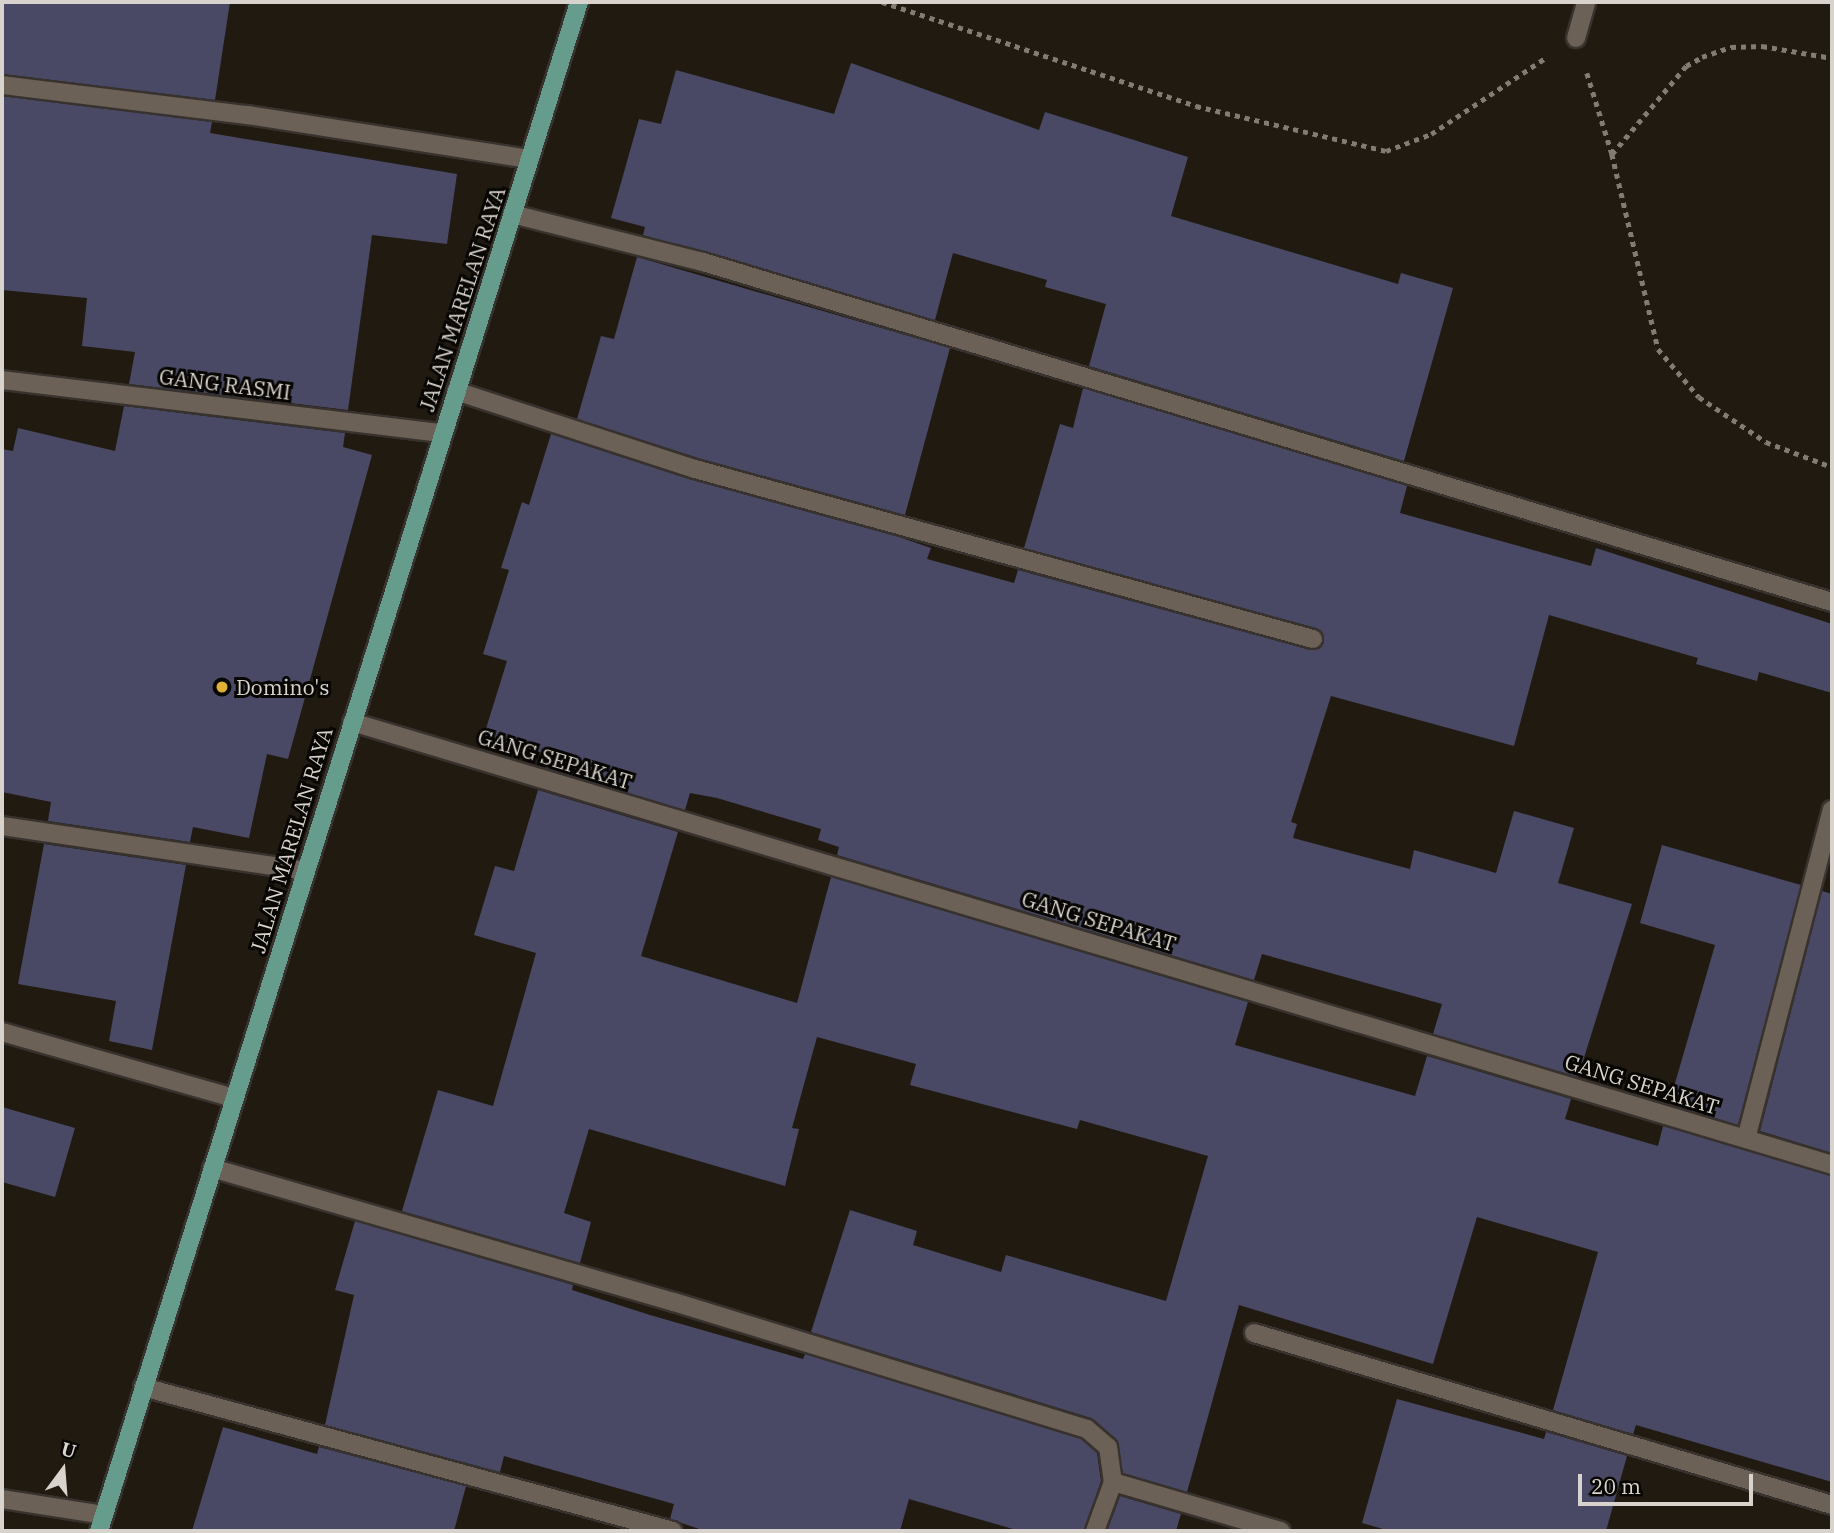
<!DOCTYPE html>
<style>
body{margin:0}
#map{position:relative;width:1834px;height:1533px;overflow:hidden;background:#211a11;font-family:"IBM Plex Serif",serif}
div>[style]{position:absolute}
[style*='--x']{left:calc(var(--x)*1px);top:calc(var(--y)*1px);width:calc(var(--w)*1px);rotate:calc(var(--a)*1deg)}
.building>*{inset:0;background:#494965}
.path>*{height:4.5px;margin-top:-2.25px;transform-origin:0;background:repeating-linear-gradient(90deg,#827c75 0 5px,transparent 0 10px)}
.roads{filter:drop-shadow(2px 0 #38322e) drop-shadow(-2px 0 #38322e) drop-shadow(0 2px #38322e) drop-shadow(0 -2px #38322e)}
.minor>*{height:18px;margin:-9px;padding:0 9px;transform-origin:9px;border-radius:9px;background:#6b6157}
.major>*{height:18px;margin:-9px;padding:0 9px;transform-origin:9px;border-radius:9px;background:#659c8b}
.dots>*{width:19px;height:19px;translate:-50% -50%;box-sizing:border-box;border:4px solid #080603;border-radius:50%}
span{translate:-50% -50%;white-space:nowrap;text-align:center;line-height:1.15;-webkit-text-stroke:6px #080603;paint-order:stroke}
.street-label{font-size:21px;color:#d8d3cd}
.poi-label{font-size:21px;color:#d8d3cd}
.left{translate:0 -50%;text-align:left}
.frame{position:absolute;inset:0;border:4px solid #d8d3cd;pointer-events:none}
.north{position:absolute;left:28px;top:1435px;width:70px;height:70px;-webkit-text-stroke:5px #080603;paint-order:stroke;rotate:16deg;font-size:19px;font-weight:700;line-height:28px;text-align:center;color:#d8d3cd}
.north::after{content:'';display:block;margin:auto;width:24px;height:32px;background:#d8d3cd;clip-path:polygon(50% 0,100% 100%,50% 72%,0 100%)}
.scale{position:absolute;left:1578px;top:1474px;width:175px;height:32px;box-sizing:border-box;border:4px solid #d8d3cd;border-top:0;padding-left:9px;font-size:21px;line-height:24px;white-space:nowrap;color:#d8d3cd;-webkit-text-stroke:5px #080603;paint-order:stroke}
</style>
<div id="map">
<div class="building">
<i style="clip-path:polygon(2px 2px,230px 2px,215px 100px,2px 74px)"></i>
<i style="clip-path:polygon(851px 63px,1039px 130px,1045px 112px,1188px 157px,1171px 216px,1398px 284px,1401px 273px,1453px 288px,1404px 461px,1089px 366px,1106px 304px,1045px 287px,1047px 280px,953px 253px,935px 320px,643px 235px,645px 227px,611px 218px,639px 119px,661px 124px,676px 70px,834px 114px)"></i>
<i style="clip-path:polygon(2px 96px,212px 122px,210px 133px,457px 174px,447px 244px,372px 235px,348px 410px,129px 384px,135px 352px,82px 346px,87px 298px,2px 290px)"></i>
<i style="clip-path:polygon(637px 257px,950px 348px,905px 515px,698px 458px,577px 419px,601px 336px,614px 339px)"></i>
<i style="clip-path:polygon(1083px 388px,1407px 486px,1400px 513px,1591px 566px,1596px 548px,1832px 624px,1832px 693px,1759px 672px,1757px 681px,1696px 664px,1698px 658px,1549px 615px,1514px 746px,1331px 696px,1291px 822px,1297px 824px,1293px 838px,1410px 869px,1414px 850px,1496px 873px,1514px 811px,1574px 828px,1558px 883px,1632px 904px,1578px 1077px,1433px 1034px,1442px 1004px,1262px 954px,1254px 980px,837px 855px,839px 847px,818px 840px,821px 829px,717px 798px,690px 793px,685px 810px,545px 768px,549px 755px,484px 735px,507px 661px,483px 654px,509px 570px,501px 568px,522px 502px,529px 505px,551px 434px,692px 480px,899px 537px,931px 548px,927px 559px,1014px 583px,1018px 570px,1310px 650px,1320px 648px,1324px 637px,1316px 628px,1024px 548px,1060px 424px,1073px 428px)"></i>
<i style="clip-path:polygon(124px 406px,345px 433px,343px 447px,372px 455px,288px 759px,267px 754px,249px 838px,193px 827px,190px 842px,48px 821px,51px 802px,2px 792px,2px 449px,13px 451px,18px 428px,115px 451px)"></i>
<i style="clip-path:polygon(538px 790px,678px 832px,641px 956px,797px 1003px,831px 877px,1248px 1002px,1235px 1045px,1415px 1096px,1427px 1056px,1571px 1099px,1565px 1119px,1658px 1146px,1663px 1126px,1832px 1176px,1832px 1482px,1636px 1425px,1633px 1434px,1553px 1410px,1598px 1252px,1477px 1217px,1433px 1364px,1239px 1305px,1187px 1492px,1123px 1473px,1116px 1439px,1091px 1418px,811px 1332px,850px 1210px,917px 1231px,913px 1245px,1001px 1272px,1006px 1255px,1166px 1301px,1208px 1156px,1080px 1120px,1077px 1129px,910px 1085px,916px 1064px,817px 1037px,792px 1128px,799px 1129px,785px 1186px,589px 1129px,564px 1213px,591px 1222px,580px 1263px,402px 1211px,438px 1090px,493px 1106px,536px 953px,474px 935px,495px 866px,514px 871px)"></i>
<i style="clip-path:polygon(44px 844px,186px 865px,152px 1050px,109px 1041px,116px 1001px,18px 984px)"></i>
<i style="clip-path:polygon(1662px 845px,1801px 885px,1738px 1125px,1669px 1104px,1715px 945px,1640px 923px)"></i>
<i style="clip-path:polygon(1822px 891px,1832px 894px,1832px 1153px,1760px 1131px)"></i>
<i style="clip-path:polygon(2px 1107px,75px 1128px,55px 1197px,2px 1182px)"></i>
<i style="clip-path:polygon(355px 1221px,573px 1285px,572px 1290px,650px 1315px,803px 1359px,805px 1354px,1081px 1439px,1097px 1453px,1101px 1481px,1084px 1531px,1020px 1531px,909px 1499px,900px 1531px,705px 1531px,670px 1519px,674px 1504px,504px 1456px,500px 1472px,325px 1425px,354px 1295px,335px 1290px)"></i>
<i style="clip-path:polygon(1397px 1399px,1544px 1439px,1546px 1432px,1627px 1456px,1606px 1531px,1390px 1531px,1362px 1523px)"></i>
<i style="clip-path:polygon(223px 1427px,317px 1454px,319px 1447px,466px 1486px,454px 1531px,192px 1531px)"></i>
<i style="clip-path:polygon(1120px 1496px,1181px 1514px,1176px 1531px,1107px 1531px)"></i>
</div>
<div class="path">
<i style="--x:882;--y:2;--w:331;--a:18.3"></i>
<i style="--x:1196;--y:106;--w:195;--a:13.3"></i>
<i style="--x:1386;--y:151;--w:48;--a:-20.7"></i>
<i style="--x:1431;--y:134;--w:136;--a:-33.6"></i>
<i style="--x:1587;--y:73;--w:85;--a:72.8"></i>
<i style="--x:1612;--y:154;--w:200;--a:76.7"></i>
<i style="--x:1658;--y:349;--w:63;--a:49.5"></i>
<i style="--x:1699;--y:397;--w:81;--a:33.9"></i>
<i style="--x:1766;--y:442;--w:71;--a:20.7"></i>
<i style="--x:1612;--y:154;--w:115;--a:-49.9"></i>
<i style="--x:1686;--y:66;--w:18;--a:-29"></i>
<i style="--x:1702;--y:57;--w:31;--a:-19"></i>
<i style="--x:1731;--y:47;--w:31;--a:-2"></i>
<i style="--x:1762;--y:46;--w:71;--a:9.7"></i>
</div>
<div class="roads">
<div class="minor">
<i style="--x:1576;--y:38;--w:37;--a:-74"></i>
<i style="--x:2;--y:85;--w:248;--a:7"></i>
<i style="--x:248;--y:115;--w:285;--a:8.9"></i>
<i style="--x:512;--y:214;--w:197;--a:14.1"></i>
<i style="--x:703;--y:262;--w:1179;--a:16.76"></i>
<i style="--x:2;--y:380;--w:444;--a:6.9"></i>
<i style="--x:456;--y:391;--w:251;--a:18.1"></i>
<i style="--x:695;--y:469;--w:641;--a:15.38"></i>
<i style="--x:352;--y:722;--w:1545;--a:16.66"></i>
<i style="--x:2;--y:826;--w:306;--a:8.4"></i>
<i style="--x:2;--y:1032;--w:241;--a:15.9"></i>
<i style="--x:1746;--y:1139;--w:340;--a:-75.4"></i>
<i style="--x:212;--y:1168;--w:481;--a:16.2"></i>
<i style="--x:674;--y:1302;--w:432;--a:17.1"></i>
<i style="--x:1087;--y:1429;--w:28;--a:41"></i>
<i style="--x:1108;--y:1447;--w:35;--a:82"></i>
<i style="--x:1254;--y:1333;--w:603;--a:16.57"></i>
<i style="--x:143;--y:1387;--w:549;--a:15.2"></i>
<i style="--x:2;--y:1499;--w:103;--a:8.9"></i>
<i style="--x:1095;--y:1531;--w:52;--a:-69.8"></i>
<i style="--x:1113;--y:1482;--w:175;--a:16.3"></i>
</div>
<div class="major">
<i style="--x:99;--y:1531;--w:1603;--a:-72.57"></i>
</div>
</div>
<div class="dots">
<i style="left:222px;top:687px;background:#dfb034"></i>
</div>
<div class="street-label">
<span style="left:462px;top:299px;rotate:-72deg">JALAN MARELAN RAYA</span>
<span style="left:225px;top:384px;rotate:7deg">GANG RASMI</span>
<span style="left:555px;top:759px;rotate:17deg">GANG SEPAKAT</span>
<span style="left:291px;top:840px;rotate:-73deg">JALAN MARELAN RAYA</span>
<span style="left:1099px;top:921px;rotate:17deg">GANG SEPAKAT</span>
<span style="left:1642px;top:1084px;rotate:17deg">GANG SEPAKAT</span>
</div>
<div class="poi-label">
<span class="left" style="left:236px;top:687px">Domino's</span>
</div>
<div class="frame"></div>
<div class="north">U</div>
<div class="scale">20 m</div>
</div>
